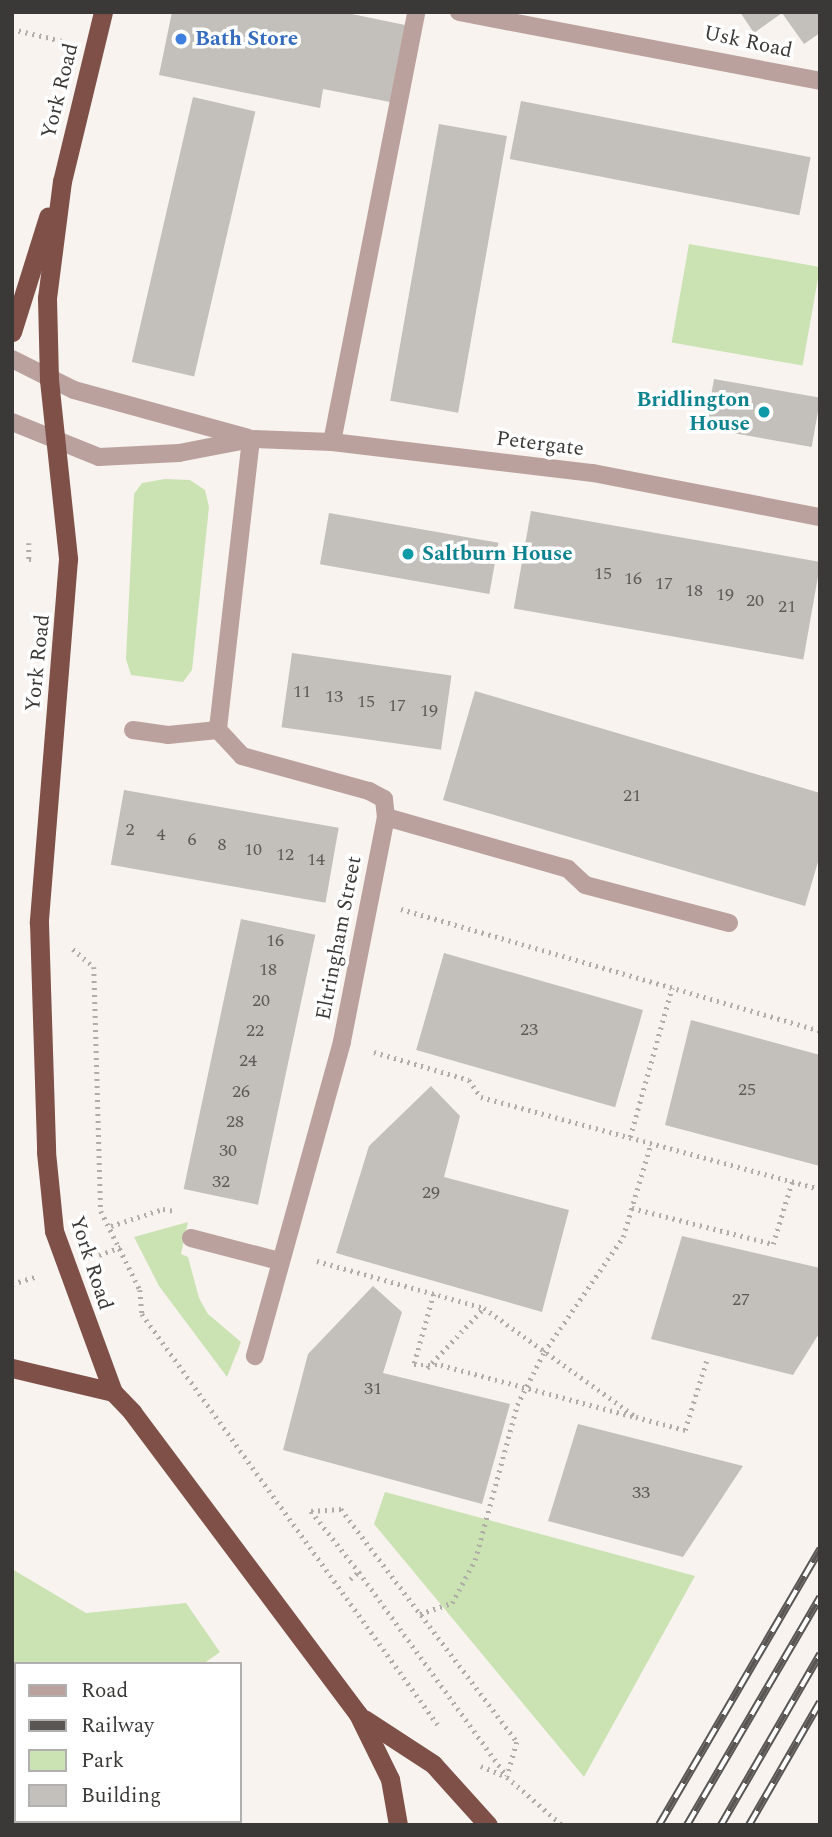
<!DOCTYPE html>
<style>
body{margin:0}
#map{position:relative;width:832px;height:1837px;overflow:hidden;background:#f8f3ef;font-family:Spectral,serif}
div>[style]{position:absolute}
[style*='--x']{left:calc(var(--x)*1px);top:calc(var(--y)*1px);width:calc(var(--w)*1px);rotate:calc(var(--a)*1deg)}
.green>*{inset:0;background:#cbe3b3;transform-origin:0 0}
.building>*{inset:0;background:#c3bfba;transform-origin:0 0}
.path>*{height:4.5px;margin-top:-2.25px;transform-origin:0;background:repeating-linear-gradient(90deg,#b0aca8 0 2px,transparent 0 7px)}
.service>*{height:18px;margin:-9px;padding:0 9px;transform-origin:9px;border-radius:9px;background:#bba19d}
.minor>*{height:18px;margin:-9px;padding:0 9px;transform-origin:9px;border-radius:9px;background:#bba19d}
.trunk>*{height:19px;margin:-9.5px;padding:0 9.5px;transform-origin:9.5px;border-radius:9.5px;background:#7e5048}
.rail>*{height:8px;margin-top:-4px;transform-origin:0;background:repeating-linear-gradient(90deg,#fff 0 16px,#595654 0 32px);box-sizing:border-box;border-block:2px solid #595654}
.dots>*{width:19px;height:19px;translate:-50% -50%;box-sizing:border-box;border:4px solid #fff;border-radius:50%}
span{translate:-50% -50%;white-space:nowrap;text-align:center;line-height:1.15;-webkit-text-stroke:7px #fff;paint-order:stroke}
.number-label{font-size:18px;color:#5d5a58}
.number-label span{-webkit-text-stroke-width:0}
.shop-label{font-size:21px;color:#366cbe;font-weight:700}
.left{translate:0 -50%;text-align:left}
.street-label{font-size:21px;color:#3b3937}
.culture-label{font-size:21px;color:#0d838f;font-weight:700}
.right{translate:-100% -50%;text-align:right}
.frame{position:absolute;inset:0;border:14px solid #3b3937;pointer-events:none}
.legend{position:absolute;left:14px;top:1662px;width:228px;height:161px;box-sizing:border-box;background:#fff;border:2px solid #b1b0af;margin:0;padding:9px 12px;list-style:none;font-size:21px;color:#3b3937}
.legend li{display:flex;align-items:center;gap:14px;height:35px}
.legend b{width:35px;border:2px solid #b1b0af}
</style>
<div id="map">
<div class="green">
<i style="left:689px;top:244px;width:133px;height:100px;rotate:10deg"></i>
<i style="clip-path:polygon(165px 479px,190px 480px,205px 490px,209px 507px,192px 670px,183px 682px,131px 675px,126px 659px,134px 494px,142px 483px)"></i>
<i style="clip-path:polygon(188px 1222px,181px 1254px,188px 1257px,199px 1298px,208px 1314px,241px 1342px,227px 1377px,159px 1286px,134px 1237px)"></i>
<i style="clip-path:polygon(385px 1492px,695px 1576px,584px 1777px,374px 1524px)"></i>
<i style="clip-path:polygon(12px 1569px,86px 1613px,186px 1603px,220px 1652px,203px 1664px,16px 1664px,12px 1752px)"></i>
</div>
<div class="building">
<i style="clip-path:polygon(172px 12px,342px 12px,405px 25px,390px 102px,323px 89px,320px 108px,159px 75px)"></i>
<i style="clip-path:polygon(740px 12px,820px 12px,820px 33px,804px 44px,782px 13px,754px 33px)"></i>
<i style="left:193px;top:97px;width:64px;height:272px;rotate:13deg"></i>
<i style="left:521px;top:101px;width:295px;height:59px;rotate:11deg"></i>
<i style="left:439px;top:124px;width:69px;height:281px;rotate:10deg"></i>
<i style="left:714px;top:379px;width:108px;height:50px;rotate:10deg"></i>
<i style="left:531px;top:511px;width:294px;height:99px;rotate:10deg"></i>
<i style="left:329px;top:513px;width:172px;height:52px;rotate:10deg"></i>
<i style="left:292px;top:653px;width:161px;height:75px;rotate:8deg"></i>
<i style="clip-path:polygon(475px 691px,820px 793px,820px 855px,805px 906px,443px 800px)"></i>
<i style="left:124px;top:790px;width:218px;height:76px;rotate:10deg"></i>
<i style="left:241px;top:919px;width:76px;height:276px;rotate:12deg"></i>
<i style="left:444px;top:953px;width:207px;height:101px;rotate:16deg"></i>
<i style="clip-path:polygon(691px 1020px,820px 1055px,820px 1166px,665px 1125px)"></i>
<i style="clip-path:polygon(431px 1086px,460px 1116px,444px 1177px,569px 1210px,542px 1312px,336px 1253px,369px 1146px)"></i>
<i style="clip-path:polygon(682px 1236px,820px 1268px,820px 1332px,793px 1375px,651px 1339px)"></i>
<i style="clip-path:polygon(373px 1286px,402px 1312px,383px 1373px,510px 1404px,482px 1504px,283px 1450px,308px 1354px)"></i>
<i style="clip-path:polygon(578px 1424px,743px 1466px,683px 1557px,548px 1521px)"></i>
</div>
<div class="path">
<i style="--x:12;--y:29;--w:51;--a:13.5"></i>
<i style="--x:29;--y:543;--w:17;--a:90"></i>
<i style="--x:29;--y:560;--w:6;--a:0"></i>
<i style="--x:401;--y:909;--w:436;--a:16.2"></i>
<i style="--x:73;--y:949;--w:28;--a:41"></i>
<i style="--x:94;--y:967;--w:244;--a:88.4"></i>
<i style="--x:101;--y:1211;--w:88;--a:63.7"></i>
<i style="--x:140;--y:1290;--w:24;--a:85"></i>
<i style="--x:142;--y:1314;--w:506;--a:54.24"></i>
<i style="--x:374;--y:1052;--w:99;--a:16.4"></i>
<i style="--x:469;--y:1080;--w:21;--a:55"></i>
<i style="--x:481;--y:1097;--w:350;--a:15.2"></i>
<i style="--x:630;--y:1137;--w:155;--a:-74.3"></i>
<i style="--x:632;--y:1208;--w:146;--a:14.3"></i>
<i style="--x:773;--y:1244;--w:65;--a:-73"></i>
<i style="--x:111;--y:1226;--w:55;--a:-18.1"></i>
<i style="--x:163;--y:1209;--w:11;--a:10"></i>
<i style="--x:99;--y:1255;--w:23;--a:-20"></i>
<i style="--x:317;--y:1261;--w:173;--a:15.7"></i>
<i style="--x:484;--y:1308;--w:187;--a:35.6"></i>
<i style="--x:636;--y:1417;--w:51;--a:14.9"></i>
<i style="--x:685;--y:1430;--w:74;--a:-72.8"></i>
<i style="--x:12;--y:1284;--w:24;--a:-17"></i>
<i style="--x:434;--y:1294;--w:74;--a:105.7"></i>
<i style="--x:414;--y:1365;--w:27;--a:0"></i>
<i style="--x:441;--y:1365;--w:198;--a:15"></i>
<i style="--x:427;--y:1368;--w:83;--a:-46.5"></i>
<i style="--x:311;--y:1511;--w:30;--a:-4"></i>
<i style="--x:341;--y:1509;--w:292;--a:52.9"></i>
<i style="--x:517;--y:1742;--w:36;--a:106"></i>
<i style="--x:311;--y:1511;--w:78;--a:51.8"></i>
<i style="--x:350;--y:1579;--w:11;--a:-38"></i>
<i style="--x:359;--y:1572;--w:251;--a:54.1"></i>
<i style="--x:420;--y:1614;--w:34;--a:-19"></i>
<i style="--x:452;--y:1603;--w:49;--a:-61.9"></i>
<i style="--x:475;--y:1560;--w:161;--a:-74.8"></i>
<i style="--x:517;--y:1405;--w:59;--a:-63"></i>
<i style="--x:544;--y:1352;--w:140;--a:-55.5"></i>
<i style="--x:623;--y:1237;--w:98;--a:-73.4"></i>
<i style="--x:481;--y:1766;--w:28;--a:23"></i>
<i style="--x:507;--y:1777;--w:73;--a:41.1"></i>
<i style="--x:12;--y:1781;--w:4;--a:0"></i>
<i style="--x:89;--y:1821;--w:5;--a:53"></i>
<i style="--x:204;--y:1825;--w:4;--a:-90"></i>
</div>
<div class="service">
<i style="--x:386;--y:817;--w:189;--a:15.9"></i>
<i style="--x:568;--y:869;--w:23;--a:43"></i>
<i style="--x:585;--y:885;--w:149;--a:14.8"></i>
</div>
<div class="minor">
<i style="--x:459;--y:12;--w:368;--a:10.8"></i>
<i style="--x:12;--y:359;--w:69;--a:26.6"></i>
<i style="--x:74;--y:390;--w:180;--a:15.4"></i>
<i style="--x:12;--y:422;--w:94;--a:21.9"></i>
<i style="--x:99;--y:457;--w:80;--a:-2.9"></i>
<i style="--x:179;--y:453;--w:73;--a:-11"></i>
<i style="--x:251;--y:439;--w:81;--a:2.1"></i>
<i style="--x:332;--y:442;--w:263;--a:6.8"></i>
<i style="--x:593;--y:473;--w:231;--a:11"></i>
<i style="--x:251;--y:439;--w:293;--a:96.5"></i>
<i style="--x:218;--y:730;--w:35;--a:47"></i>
<i style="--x:242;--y:756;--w:132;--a:15.4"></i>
<i style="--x:369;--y:791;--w:17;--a:28"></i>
<i style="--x:384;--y:799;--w:18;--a:84"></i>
<i style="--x:386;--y:817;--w:229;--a:101.1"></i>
<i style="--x:342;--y:1042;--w:326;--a:105.5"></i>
<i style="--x:332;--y:442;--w:438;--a:-78.9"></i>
<i style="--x:133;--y:730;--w:35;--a:8"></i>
<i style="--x:168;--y:735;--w:50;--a:-5.7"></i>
<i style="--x:191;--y:1238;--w:91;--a:14.6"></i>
</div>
<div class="trunk">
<i style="--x:103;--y:12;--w:174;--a:103.6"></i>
<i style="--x:62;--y:181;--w:118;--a:97.3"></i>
<i style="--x:47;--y:298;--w:82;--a:88.6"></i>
<i style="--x:49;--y:380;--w:180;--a:83.9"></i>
<i style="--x:68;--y:559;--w:365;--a:94.6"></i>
<i style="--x:39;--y:923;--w:229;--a:88.2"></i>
<i style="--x:46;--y:1152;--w:79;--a:84.2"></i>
<i style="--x:54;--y:1231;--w:171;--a:69.9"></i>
<i style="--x:12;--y:332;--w:121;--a:-72.6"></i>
<i style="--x:12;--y:1368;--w:104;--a:13.4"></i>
<i style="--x:113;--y:1392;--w:28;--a:46"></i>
<i style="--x:132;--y:1412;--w:377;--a:53.2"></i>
<i style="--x:358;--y:1714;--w:72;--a:63.8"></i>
<i style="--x:390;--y:1779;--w:47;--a:80.1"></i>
<i style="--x:364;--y:1719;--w:82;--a:33.1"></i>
<i style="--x:433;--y:1764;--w:82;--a:48"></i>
</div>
<div class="rail">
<i style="--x:659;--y:1825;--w:320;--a:-59.7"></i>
<i style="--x:687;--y:1825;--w:264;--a:-59.7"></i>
<i style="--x:721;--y:1825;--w:198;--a:-59.9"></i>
<i style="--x:749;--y:1825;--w:142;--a:-60"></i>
</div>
<div class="dots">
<i style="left:181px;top:39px;background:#3f7fe0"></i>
<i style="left:764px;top:412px;background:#0f9aa8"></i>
<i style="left:408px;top:554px;background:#0f9aa8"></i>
</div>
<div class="number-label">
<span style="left:603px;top:574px">15</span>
<span style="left:633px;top:579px">16</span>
<span style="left:664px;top:584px">17</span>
<span style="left:694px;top:591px">18</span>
<span style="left:725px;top:595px">19</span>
<span style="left:755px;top:601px">20</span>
<span style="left:787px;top:607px">21</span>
<span style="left:302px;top:692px">11</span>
<span style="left:334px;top:697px">13</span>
<span style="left:366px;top:702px">15</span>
<span style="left:397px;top:706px">17</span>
<span style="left:429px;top:711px">19</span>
<span style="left:632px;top:796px">21</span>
<span style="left:130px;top:830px">2</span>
<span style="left:161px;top:835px">4</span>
<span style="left:192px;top:840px">6</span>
<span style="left:222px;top:845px">8</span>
<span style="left:253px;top:850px">10</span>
<span style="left:285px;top:855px">12</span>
<span style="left:316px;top:860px">14</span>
<span style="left:275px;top:941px">16</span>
<span style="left:268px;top:970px">18</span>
<span style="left:261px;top:1001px">20</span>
<span style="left:529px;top:1030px">23</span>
<span style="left:255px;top:1031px">22</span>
<span style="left:248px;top:1061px">24</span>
<span style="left:747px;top:1090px">25</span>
<span style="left:241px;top:1092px">26</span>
<span style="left:235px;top:1122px">28</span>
<span style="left:228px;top:1151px">30</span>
<span style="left:221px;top:1182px">32</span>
<span style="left:431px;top:1193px">29</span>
<span style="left:741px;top:1300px">27</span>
<span style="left:373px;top:1389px">31</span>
<span style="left:641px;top:1493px">33</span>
</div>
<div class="shop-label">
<span class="left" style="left:195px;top:39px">Bath Store</span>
</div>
<div class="street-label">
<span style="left:748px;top:42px;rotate:12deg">Usk Road</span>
<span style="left:60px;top:91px;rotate:-76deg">York Road</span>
<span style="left:540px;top:444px;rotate:7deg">Petergate</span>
<span style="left:38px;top:663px;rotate:-84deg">York Road</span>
<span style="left:339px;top:938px;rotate:-79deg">Eltringham Street</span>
<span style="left:91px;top:1263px;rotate:72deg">York Road</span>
</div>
<div class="culture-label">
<span class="right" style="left:750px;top:412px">Bridlington<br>House</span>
<span class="left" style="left:422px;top:554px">Saltburn House</span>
</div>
<div class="frame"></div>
<ul class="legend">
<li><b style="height:9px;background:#bba19d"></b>Road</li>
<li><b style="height:9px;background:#595654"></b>Railway</li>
<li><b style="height:19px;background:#cbe3b3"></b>Park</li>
<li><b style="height:19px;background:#c3bfba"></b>Building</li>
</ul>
</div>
